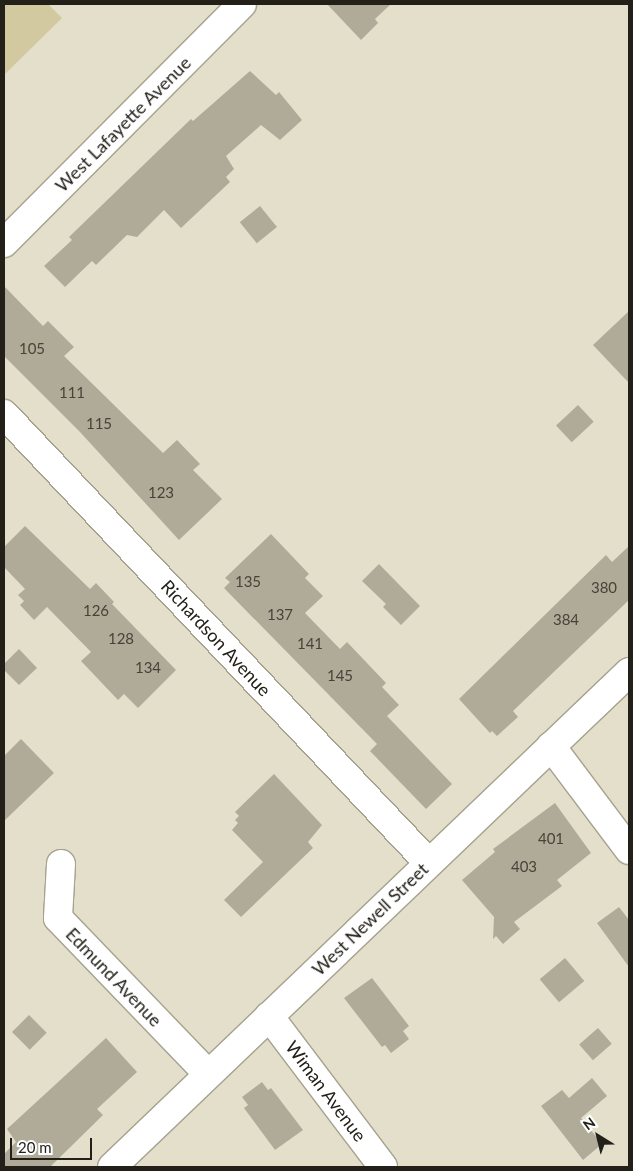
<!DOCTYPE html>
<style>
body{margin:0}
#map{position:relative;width:633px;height:1171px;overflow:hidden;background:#e4dfcb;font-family:Lato,sans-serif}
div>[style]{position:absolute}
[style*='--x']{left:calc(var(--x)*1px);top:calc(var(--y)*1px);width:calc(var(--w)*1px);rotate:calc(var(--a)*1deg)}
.green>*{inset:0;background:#d2c9a1}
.building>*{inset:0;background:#b0ab98;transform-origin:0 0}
.roads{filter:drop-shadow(1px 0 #a6a28f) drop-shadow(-1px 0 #a6a28f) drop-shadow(0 1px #a6a28f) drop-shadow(0 -1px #a6a28f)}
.street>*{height:28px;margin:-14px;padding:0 14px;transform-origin:14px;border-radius:14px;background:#fff}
span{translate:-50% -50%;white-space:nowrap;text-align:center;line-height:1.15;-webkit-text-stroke:4px #fff;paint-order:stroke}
.number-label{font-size:15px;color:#464339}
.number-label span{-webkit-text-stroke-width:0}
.street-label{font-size:18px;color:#222019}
.frame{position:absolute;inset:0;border:5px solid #222019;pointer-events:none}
.north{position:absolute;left:573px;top:1111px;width:50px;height:50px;-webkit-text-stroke:4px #fff;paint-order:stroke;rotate:324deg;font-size:14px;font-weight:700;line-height:20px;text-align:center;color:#222019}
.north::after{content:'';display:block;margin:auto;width:18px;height:22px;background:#222019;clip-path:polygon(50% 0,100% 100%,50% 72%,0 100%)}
.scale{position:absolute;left:10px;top:1138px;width:82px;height:22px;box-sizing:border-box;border:2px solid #222019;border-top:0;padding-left:6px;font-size:15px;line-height:18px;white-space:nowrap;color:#222019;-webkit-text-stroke:4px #fff;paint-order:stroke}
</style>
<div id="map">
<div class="green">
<i style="clip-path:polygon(4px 4px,48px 4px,62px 18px,4px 75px)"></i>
</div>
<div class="building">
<i style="clip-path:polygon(327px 4px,391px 4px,375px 19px,378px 23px,361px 40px)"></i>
<i style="clip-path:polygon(250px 71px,276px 95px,279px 92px,302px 120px,280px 140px,261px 125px,226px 156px,234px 169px,226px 177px,230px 182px,181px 228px,164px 210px,137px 237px,127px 235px,96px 265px,92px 261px,65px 287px,44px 266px,72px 240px,69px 237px,191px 119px,193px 121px)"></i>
<i style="left:260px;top:206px;width:27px;height:26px;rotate:51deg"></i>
<i style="clip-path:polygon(4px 286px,43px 326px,48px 321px,74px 347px,64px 356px,163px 453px,177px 440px,200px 464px,193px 470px,222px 499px,179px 540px,80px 432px,4px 356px)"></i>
<i style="clip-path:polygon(629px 311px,629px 383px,593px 345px)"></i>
<i style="left:578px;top:405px;width:23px;height:30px;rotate:47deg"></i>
<i style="clip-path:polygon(25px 526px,90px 589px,96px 583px,114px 602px,112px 604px,176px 670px,138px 708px,124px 694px,118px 700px,81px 661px,91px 652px,47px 607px,34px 620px,20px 605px,24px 601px,18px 595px,25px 589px,4px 567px,4px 547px)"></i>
<i style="clip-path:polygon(271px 534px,309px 574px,305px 578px,323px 596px,305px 613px,340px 649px,347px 642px,386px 683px,382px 687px,399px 705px,387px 716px,452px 784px,426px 809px,370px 751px,377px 744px,224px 588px,230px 582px,225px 578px)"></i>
<i style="clip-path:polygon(629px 546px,629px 600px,513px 711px,518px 717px,497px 736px,492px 731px,490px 733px,459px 699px,606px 555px,612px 562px)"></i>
<i style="clip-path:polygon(379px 564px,420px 606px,401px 625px,383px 607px,386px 604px,362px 581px)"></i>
<i style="clip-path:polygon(19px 649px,37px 668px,19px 685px,4px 670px,4px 664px)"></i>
<i style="clip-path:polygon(21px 739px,54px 773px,4px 821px,4px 756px)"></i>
<i style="clip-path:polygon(274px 774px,322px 825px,308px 842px,313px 848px,241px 917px,224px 900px,263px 862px,232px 830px,238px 823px,235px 820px,239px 816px,235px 812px)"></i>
<i style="clip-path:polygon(555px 803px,591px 853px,557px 880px,562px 886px,514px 922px,520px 929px,503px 944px,496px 936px,493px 939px,494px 917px,462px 880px,495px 852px,493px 849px)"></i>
<i style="clip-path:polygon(619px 907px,629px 920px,629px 967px,597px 923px)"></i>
<i style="left:565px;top:958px;width:30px;height:33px;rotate:50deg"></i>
<i style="clip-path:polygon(372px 978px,409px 1026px,403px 1031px,409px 1039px,391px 1053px,385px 1045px,382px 1047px,344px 998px)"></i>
<i style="left:29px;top:1015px;width:25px;height:24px;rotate:45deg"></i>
<i style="left:598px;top:1028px;width:21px;height:25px;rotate:49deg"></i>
<i style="clip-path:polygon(106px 1038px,137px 1072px,97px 1109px,103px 1115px,50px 1167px,4px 1167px,4px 1154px,16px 1142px,7px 1129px)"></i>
<i style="clip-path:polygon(592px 1078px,607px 1096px,581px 1118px,602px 1144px,583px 1160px,541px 1106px,562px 1090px,569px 1098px)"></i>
<i style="clip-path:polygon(262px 1082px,268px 1090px,271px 1088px,303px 1130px,275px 1150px,244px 1108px,248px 1105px,242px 1097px)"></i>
</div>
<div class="roads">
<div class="street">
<i style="--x:4;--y:243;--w:337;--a:-45.1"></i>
<i style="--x:4;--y:414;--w:617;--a:46.58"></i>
<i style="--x:551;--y:746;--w:130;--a:53.1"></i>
<i style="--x:61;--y:864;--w:54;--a:93.2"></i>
<i style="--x:58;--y:918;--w:216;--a:46.1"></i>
<i style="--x:269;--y:1016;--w:189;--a:52.9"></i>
<i style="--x:112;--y:1167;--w:716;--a:-43.75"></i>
</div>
</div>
<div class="number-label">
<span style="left:32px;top:349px">105</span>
<span style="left:72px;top:393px">111</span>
<span style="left:99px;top:424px">115</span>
<span style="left:161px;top:493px">123</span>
<span style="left:248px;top:582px">135</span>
<span style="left:604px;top:588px">380</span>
<span style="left:96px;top:611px">126</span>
<span style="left:280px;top:615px">137</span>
<span style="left:566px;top:620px">384</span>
<span style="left:121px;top:639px">128</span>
<span style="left:310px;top:644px">141</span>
<span style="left:148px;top:668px">134</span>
<span style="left:340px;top:676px">145</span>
<span style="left:551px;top:839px">401</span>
<span style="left:524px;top:867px">403</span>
</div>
<div class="street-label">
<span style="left:123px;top:124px;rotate:-45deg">West Lafayette Avenue</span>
<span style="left:216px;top:638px;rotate:47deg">Richardson Avenue</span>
<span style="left:370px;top:919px;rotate:-44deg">West Newell Street</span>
<span style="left:114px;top:977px;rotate:46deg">Edmund Avenue</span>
<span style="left:326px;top:1091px;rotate:53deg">Wiman Avenue</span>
</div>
<div class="frame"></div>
<div class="north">N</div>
<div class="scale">20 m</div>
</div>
